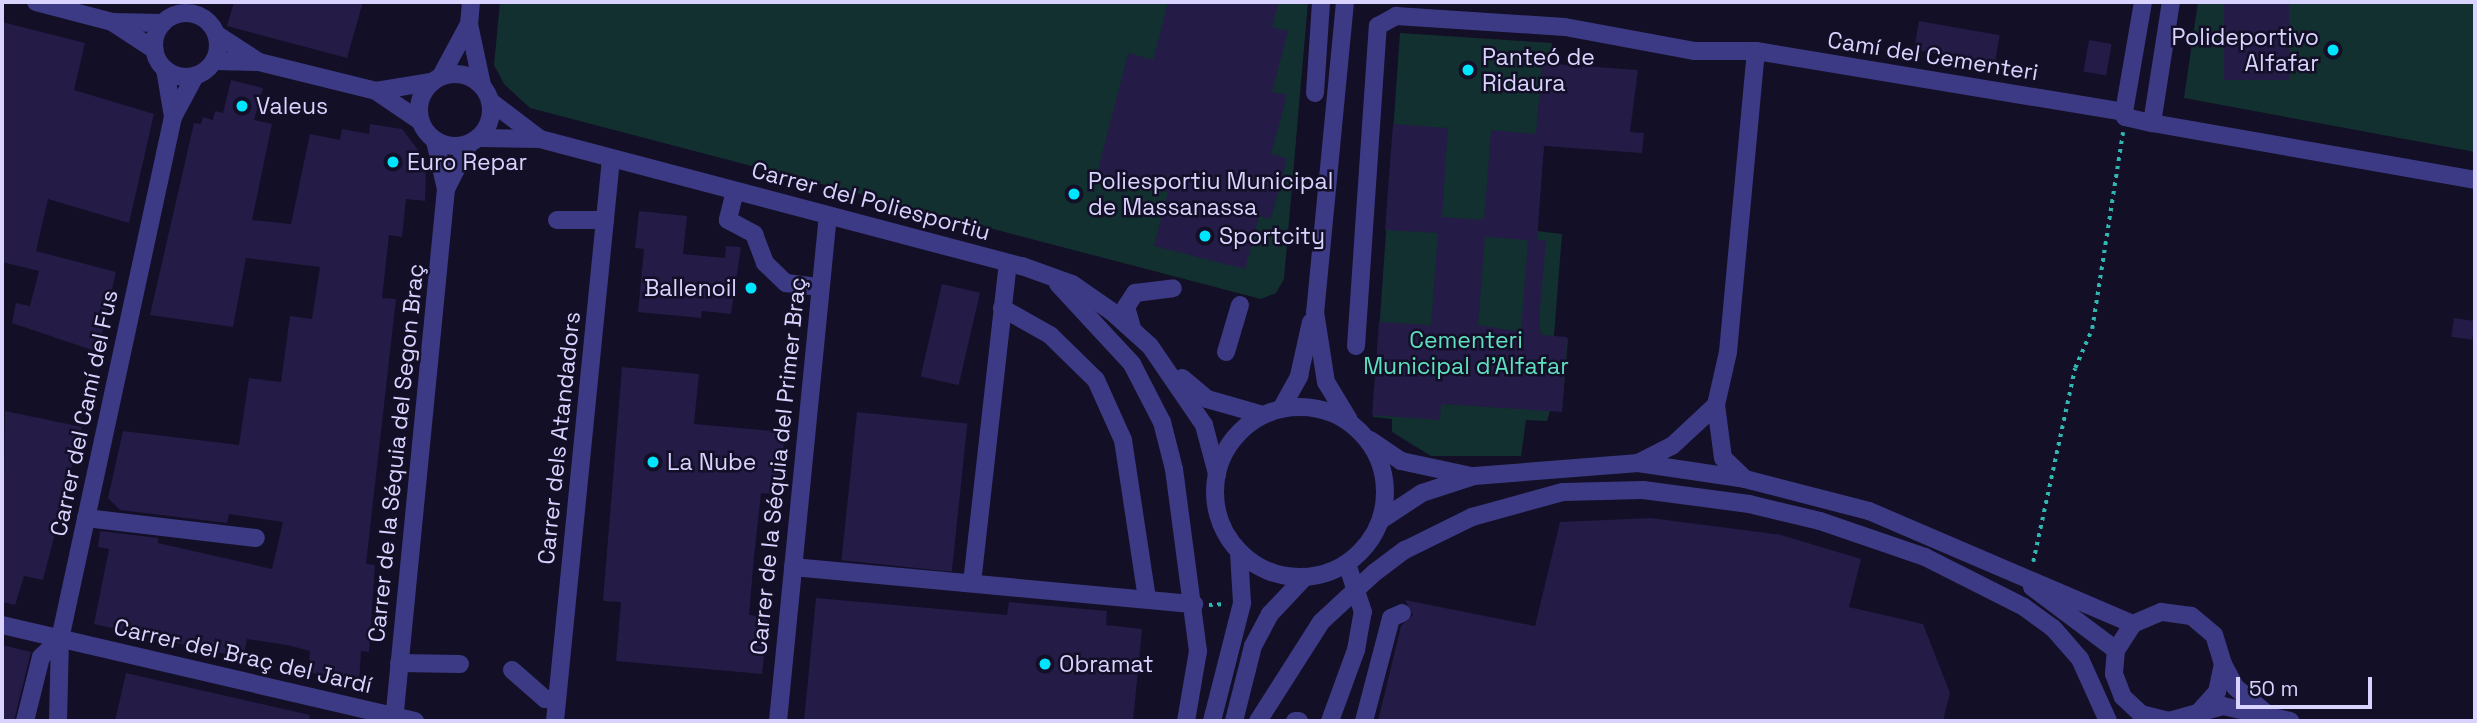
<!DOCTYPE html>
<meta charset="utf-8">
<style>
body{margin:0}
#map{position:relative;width:2477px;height:723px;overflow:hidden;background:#130f26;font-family:"Space Grotesk",sans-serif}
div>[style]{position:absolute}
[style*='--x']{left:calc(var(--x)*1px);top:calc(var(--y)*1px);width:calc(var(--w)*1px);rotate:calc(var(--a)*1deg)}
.green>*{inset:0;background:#12302f}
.building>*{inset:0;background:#241b47;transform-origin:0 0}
.path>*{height:3.5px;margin-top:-1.75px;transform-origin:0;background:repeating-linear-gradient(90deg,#2fb8b0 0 3.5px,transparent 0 8.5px)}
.minor>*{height:18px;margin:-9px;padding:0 9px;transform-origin:9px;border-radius:9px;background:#3d3a85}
.minor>.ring{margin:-9px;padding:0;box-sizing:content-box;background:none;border:18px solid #3d3a85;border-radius:50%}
.minor-bridge>*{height:18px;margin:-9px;padding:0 9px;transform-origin:9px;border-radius:9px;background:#3d3a85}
.dots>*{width:19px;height:19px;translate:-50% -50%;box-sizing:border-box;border:4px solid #130f26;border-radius:50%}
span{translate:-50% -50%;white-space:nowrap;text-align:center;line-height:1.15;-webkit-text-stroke:5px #130f26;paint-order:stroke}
.poi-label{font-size:23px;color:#d9d4ff}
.right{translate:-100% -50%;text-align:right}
.left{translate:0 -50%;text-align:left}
.street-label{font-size:23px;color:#d9d4ff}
.park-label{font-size:23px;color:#5fe0c0}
.frame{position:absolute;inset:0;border:4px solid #d9d4ff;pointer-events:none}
.scale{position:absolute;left:2236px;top:677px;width:136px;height:32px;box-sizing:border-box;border:4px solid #d9d4ff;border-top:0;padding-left:9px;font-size:21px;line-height:24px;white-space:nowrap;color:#d9d4ff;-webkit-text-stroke:5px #130f26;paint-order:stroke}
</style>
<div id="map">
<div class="green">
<i style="clip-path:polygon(500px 2px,1308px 2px,1284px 279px,1276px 293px,1261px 299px,530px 108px,504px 84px,494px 65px)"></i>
<i style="clip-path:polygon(2198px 2px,2475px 2px,2475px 152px,2184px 98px)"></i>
<i style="clip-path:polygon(1400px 33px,1552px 43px,1537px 231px,1562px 234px,1554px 336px,1568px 339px,1562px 411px,1550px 411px,1547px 421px,1526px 420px,1521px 456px,1431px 456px,1392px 432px,1392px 419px,1373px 417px)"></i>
</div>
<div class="building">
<i style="clip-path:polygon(234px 2px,363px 2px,347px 58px,227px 26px)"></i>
<i style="clip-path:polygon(1168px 2px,1279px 2px,1272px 27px,1288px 31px,1272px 92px,1287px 95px,1271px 154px,1287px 158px,1271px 219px,1259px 216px,1245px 269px,1154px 246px,1168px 192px,1097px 174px,1128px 53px,1153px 60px)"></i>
<i style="left:2224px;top:2px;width:65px;height:78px"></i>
<i style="left:1919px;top:21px;width:82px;height:29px;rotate:10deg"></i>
<i style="clip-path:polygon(2px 22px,85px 43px,74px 90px,154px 114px,129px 223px,48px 199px,36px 251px,116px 272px,98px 352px,12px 323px,16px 303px,30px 306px,39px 271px,2px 262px)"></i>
<i style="left:2089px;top:40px;width:23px;height:32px;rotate:10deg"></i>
<i style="clip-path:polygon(evenodd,1542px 63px,1638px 70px,1630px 132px,1644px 133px,1642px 153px,1544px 146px,1537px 240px,1546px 240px,1539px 322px,1541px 335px,1567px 337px,1562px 412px,1441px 404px,1440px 420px,1372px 415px,1379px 322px,1431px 325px,1438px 233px,1385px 230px,1393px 124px,1448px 128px,1442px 217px,1484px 220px,1491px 130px,1536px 134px,1542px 63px,1485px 237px,1528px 240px,1521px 332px,1478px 325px,1485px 237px)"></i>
<i style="clip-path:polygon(231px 80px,263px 88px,254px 120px,272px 124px,252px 220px,291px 224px,310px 134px,340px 140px,342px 129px,369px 134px,370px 124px,402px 129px,421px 154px,426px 171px,425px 201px,406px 199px,402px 237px,389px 235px,382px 298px,396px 299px,366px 564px,375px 565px,369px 652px,361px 651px,359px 683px,308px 672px,310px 651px,287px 645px,247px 639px,243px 658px,94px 624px,109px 549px,98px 547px,100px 531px,158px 538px,158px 543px,272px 569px,283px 522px,229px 514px,227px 523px,120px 510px,108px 498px,123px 431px,239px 445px,249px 378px,281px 382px,290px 316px,312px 319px,320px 267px,246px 258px,233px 327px,150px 315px,194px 123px,201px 124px,203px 117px,213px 120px,215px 111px,223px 113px)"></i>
<i style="clip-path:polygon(639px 211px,687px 216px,683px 254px,725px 258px,726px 246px,741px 247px,731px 314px,702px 311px,701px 318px,638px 312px,644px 249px,635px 248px)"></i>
<i style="left:942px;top:284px;width:39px;height:95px;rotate:13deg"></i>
<i style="left:2454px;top:318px;width:21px;height:19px;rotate:8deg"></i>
<i style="clip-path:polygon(622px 367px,699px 374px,694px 424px,785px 432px,779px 495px,761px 493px,754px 557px,749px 615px,768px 617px,762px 674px,616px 661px,621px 602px,603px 601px)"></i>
<i style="clip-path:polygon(5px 411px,82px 427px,43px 580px,24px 576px,15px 605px,2px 602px)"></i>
<i style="left:857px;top:412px;width:111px;height:149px;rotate:6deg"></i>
<i style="clip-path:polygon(1651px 518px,1781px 535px,1861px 559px,1849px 607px,1923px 624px,1950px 693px,1943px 721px,1378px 721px,1401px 626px,1413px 615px,1405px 600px,1535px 626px,1560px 522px)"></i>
<i style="clip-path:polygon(816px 598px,1007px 615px,1009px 602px,1107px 611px,1106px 625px,1142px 629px,1133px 721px,804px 721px)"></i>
<i style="clip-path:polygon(2px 645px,31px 652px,14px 721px,2px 721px)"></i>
<i style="clip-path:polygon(126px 673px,310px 715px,309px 721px,115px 721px)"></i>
</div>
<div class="path">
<i style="--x:2033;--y:562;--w:198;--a:-77.8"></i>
<i style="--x:2075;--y:368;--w:43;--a:-66.4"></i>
<i style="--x:2092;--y:329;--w:199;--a:-81.1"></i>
<i style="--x:1209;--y:605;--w:17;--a:-3"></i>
</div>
<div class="minor">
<i style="--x:36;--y:2;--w:79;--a:14.7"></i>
<i style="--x:112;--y:22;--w:51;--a:1.1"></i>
<i style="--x:471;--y:2;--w:22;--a:95"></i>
<i style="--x:469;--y:24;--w:62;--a:78"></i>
<i style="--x:1345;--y:2;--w:311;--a:95.5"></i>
<i style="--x:1315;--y:312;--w:71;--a:81.1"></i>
<i style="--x:1326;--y:382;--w:44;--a:58.8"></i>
<i class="ring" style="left:154px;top:13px;width:46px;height:46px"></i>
<i style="--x:112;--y:22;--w:51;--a:33.1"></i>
<i style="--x:216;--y:34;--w:51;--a:33.1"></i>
<i style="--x:214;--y:61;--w:45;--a:1.3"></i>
<i style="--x:259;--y:62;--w:121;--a:13.9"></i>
<i style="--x:376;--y:91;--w:53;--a:34.3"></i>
<i style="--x:165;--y:69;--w:49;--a:80.5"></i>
<i class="ring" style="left:419px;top:74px;width:54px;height:54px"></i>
<i style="--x:441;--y:76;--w:59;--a:-61.7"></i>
<i style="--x:376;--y:91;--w:56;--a:-9.3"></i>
<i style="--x:1315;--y:93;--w:91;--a:-86.2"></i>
<i style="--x:490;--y:101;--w:63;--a:37.2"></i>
<i style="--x:540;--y:139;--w:498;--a:14.8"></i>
<i style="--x:1022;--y:266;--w:53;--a:19.8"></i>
<i style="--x:1072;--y:284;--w:47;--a:34.7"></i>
<i style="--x:1111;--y:311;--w:52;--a:41.9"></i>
<i style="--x:1150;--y:346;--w:96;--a:55.6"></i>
<i style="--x:1204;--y:425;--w:51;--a:75.1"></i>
<i style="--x:2124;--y:112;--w:112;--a:-80.2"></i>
<i style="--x:2152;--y:123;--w:122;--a:-81.1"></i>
<i style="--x:479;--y:138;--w:61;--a:0.9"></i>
<i style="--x:446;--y:189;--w:51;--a:-62.9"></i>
<i style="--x:735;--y:191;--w:30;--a:104"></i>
<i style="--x:728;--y:220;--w:30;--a:28"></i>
<i style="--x:754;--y:234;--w:31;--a:69"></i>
<i style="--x:765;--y:263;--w:29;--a:44"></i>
<i style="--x:786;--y:283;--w:34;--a:7"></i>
<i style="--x:557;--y:220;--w:48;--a:0"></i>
<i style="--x:1058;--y:284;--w:109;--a:47.2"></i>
<i style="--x:1132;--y:364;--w:65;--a:62.7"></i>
<i style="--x:1162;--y:422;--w:49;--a:75.7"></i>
<i style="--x:1174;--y:469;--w:184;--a:82.5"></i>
<i style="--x:1198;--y:651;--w:71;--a:99.7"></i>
<i style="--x:1002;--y:308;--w:55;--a:29.4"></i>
<i style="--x:1050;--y:335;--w:64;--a:44.4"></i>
<i style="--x:1096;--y:380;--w:66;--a:65.8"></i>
<i style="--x:1123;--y:440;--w:161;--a:81.4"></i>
<i style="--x:1132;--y:328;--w:22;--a:-106"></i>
<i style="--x:1126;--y:307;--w:17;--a:-57"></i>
<i style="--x:1135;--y:293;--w:38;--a:-7"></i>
<i style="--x:1356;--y:346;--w:321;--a:-86.1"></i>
<i style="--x:1378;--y:26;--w:21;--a:-29"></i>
<i style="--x:1396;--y:16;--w:169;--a:3.7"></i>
<i style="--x:1565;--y:27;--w:131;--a:10.5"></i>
<i style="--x:1694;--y:51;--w:62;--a:0"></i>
<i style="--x:1756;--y:51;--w:373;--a:9.4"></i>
<i style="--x:2124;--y:112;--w:5;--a:79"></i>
<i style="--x:2125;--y:117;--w:28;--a:13"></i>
<i style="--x:2152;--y:123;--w:328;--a:10"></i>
<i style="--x:1226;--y:352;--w:49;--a:-73.4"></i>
<i style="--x:1182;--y:378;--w:33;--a:40"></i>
<i style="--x:1207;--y:399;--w:58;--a:15.9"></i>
<i class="ring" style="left:1215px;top:407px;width:152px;height:152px"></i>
<i style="--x:1281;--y:409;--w:38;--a:-61"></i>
<i style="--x:1299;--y:376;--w:55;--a:-77.5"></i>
<i style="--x:1370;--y:440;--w:37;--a:34"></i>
<i style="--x:1401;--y:461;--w:72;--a:12.1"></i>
<i style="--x:1638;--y:463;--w:38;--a:-27"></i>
<i style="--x:1672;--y:446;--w:60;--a:-43"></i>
<i style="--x:1745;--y:479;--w:30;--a:-136"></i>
<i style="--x:1723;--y:458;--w:53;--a:-97.5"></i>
<i style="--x:1716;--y:405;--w:54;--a:-77.2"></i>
<i style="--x:1728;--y:352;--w:302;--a:-84.7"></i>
<i style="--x:86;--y:518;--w:171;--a:6.7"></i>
<i style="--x:1381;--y:520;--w:49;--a:-33.4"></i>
<i style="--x:1422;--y:493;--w:55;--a:-18.1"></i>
<i style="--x:1474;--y:476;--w:165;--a:-4.5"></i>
<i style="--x:1638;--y:463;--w:108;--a:8.5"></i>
<i style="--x:1745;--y:479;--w:128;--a:14.5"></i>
<i style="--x:1869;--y:511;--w:287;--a:23.2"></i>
<i style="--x:793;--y:567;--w:403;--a:5.3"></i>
<i style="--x:1374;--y:573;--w:39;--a:-37"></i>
<i style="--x:1405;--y:550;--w:75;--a:-26.2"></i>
<i style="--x:1472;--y:517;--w:94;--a:-15.4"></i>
<i style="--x:1563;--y:492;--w:80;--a:-1.4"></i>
<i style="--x:1643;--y:490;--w:107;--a:7.5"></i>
<i style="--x:1749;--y:504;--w:73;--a:13.5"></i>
<i style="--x:1820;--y:521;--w:111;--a:18.9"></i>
<i style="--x:1925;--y:557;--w:111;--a:26.8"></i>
<i style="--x:2024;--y:607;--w:36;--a:36"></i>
<i style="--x:2053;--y:628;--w:41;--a:48.9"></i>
<i style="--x:2080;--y:659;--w:68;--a:65.7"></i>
<i style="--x:972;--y:583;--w:322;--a:-83.6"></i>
<i style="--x:2032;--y:587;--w:105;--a:36.9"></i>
<i style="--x:2;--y:625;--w:424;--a:13.1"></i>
<i style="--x:399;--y:663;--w:61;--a:0.9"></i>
<i style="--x:2223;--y:664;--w:26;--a:62"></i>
<i style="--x:2235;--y:687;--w:39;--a:40"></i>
<i style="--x:512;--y:670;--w:44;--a:41.3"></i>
<i style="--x:545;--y:699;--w:12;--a:0"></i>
<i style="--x:2198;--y:713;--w:28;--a:-48"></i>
<i style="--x:2217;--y:692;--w:29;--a:-78"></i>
<i style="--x:2223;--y:664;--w:30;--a:-107"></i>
<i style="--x:2214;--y:635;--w:30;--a:-140"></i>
<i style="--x:2191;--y:616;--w:30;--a:-172"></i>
<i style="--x:2161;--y:612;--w:30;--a:157"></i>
<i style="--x:2133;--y:624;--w:31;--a:123"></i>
<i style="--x:2116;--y:650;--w:24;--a:95"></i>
<i style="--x:2114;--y:674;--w:25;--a:69"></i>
<i style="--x:2123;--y:697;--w:25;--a:43"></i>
<i style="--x:2141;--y:714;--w:29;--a:14"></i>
<i style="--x:2169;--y:721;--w:56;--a:-15.5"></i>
<i style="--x:2223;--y:706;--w:69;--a:12.6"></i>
<i style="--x:25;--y:721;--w:66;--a:-76"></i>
<i style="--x:41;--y:657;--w:26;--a:-43"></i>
<i style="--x:58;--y:721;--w:82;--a:-88.6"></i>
<i style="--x:60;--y:639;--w:534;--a:-77.79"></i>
<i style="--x:173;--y:117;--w:47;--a:-61.8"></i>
<i style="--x:394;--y:721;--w:535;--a:-84.42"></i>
<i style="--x:446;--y:189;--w:49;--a:-102.9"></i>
<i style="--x:555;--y:721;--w:565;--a:-84.31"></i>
<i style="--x:778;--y:721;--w:508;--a:-84.36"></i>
<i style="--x:1212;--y:721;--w:122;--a:-75.7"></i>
<i style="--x:1242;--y:603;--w:51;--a:-93.4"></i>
<i style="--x:1234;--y:721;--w:77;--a:-75.8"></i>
<i style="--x:1253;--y:646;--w:36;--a:-62"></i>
<i style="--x:1270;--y:614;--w:50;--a:-46.6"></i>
<i style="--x:1258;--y:721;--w:117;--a:-57.5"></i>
<i style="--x:1295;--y:721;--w:4;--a:0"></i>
<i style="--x:1330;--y:721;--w:76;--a:-69.9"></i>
<i style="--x:1356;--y:650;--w:39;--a:-80"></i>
<i style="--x:1363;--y:612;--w:51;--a:-108.4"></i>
<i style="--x:1364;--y:721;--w:106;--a:-75.3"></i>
<i style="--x:1391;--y:618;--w:12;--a:-24"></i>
</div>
<div class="minor-bridge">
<i style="--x:1321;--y:622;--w:72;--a:-42.8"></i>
</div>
<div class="dots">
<i style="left:2333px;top:50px;background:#00e5ff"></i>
<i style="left:1468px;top:70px;background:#00e5ff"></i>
<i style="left:242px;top:106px;background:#00e5ff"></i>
<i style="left:393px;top:162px;background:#00e5ff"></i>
<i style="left:1074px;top:194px;background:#00e5ff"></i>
<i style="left:1205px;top:236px;background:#00e5ff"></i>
<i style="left:751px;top:288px;background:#00e5ff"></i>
<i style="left:653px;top:462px;background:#00e5ff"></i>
<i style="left:1045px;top:664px;background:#00e5ff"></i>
</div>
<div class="poi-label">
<span class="right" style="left:2319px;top:50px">Polideportivo<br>Alfafar</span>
<span class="left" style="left:1482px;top:70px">Panteó de<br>Ridaura</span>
<span class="left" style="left:256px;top:106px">Valeus</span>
<span class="left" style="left:407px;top:162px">Euro Repar</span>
<span class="left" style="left:1088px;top:194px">Poliesportiu Municipal<br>de Massanassa</span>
<span class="left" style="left:1219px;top:236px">Sportcity</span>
<span class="right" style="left:737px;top:288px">Ballenoil</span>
<span class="left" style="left:667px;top:462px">La Nube</span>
<span class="left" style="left:1059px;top:664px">Obramat</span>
</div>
<div class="street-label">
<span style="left:1933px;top:56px;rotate:9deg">Camí del Cementeri</span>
<span style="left:871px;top:201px;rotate:15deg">Carrer del Poliesportiu</span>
<span style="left:84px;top:413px;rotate:-78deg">Carrer del Camí del Fus</span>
<span style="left:559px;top:438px;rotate:-84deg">Carrer dels Atandadors</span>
<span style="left:396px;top:453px;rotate:-84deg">Carrer de la Séquia del Segon Braç</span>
<span style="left:778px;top:466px;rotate:-84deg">Carrer de la Séquia del Primer Braç</span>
<span style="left:243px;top:656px;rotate:13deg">Carrer del Braç del Jardí</span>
</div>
<div class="park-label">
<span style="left:1466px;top:353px">Cementeri<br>Municipal d'Alfafar</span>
</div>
<div class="frame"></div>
<div class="scale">50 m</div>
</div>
